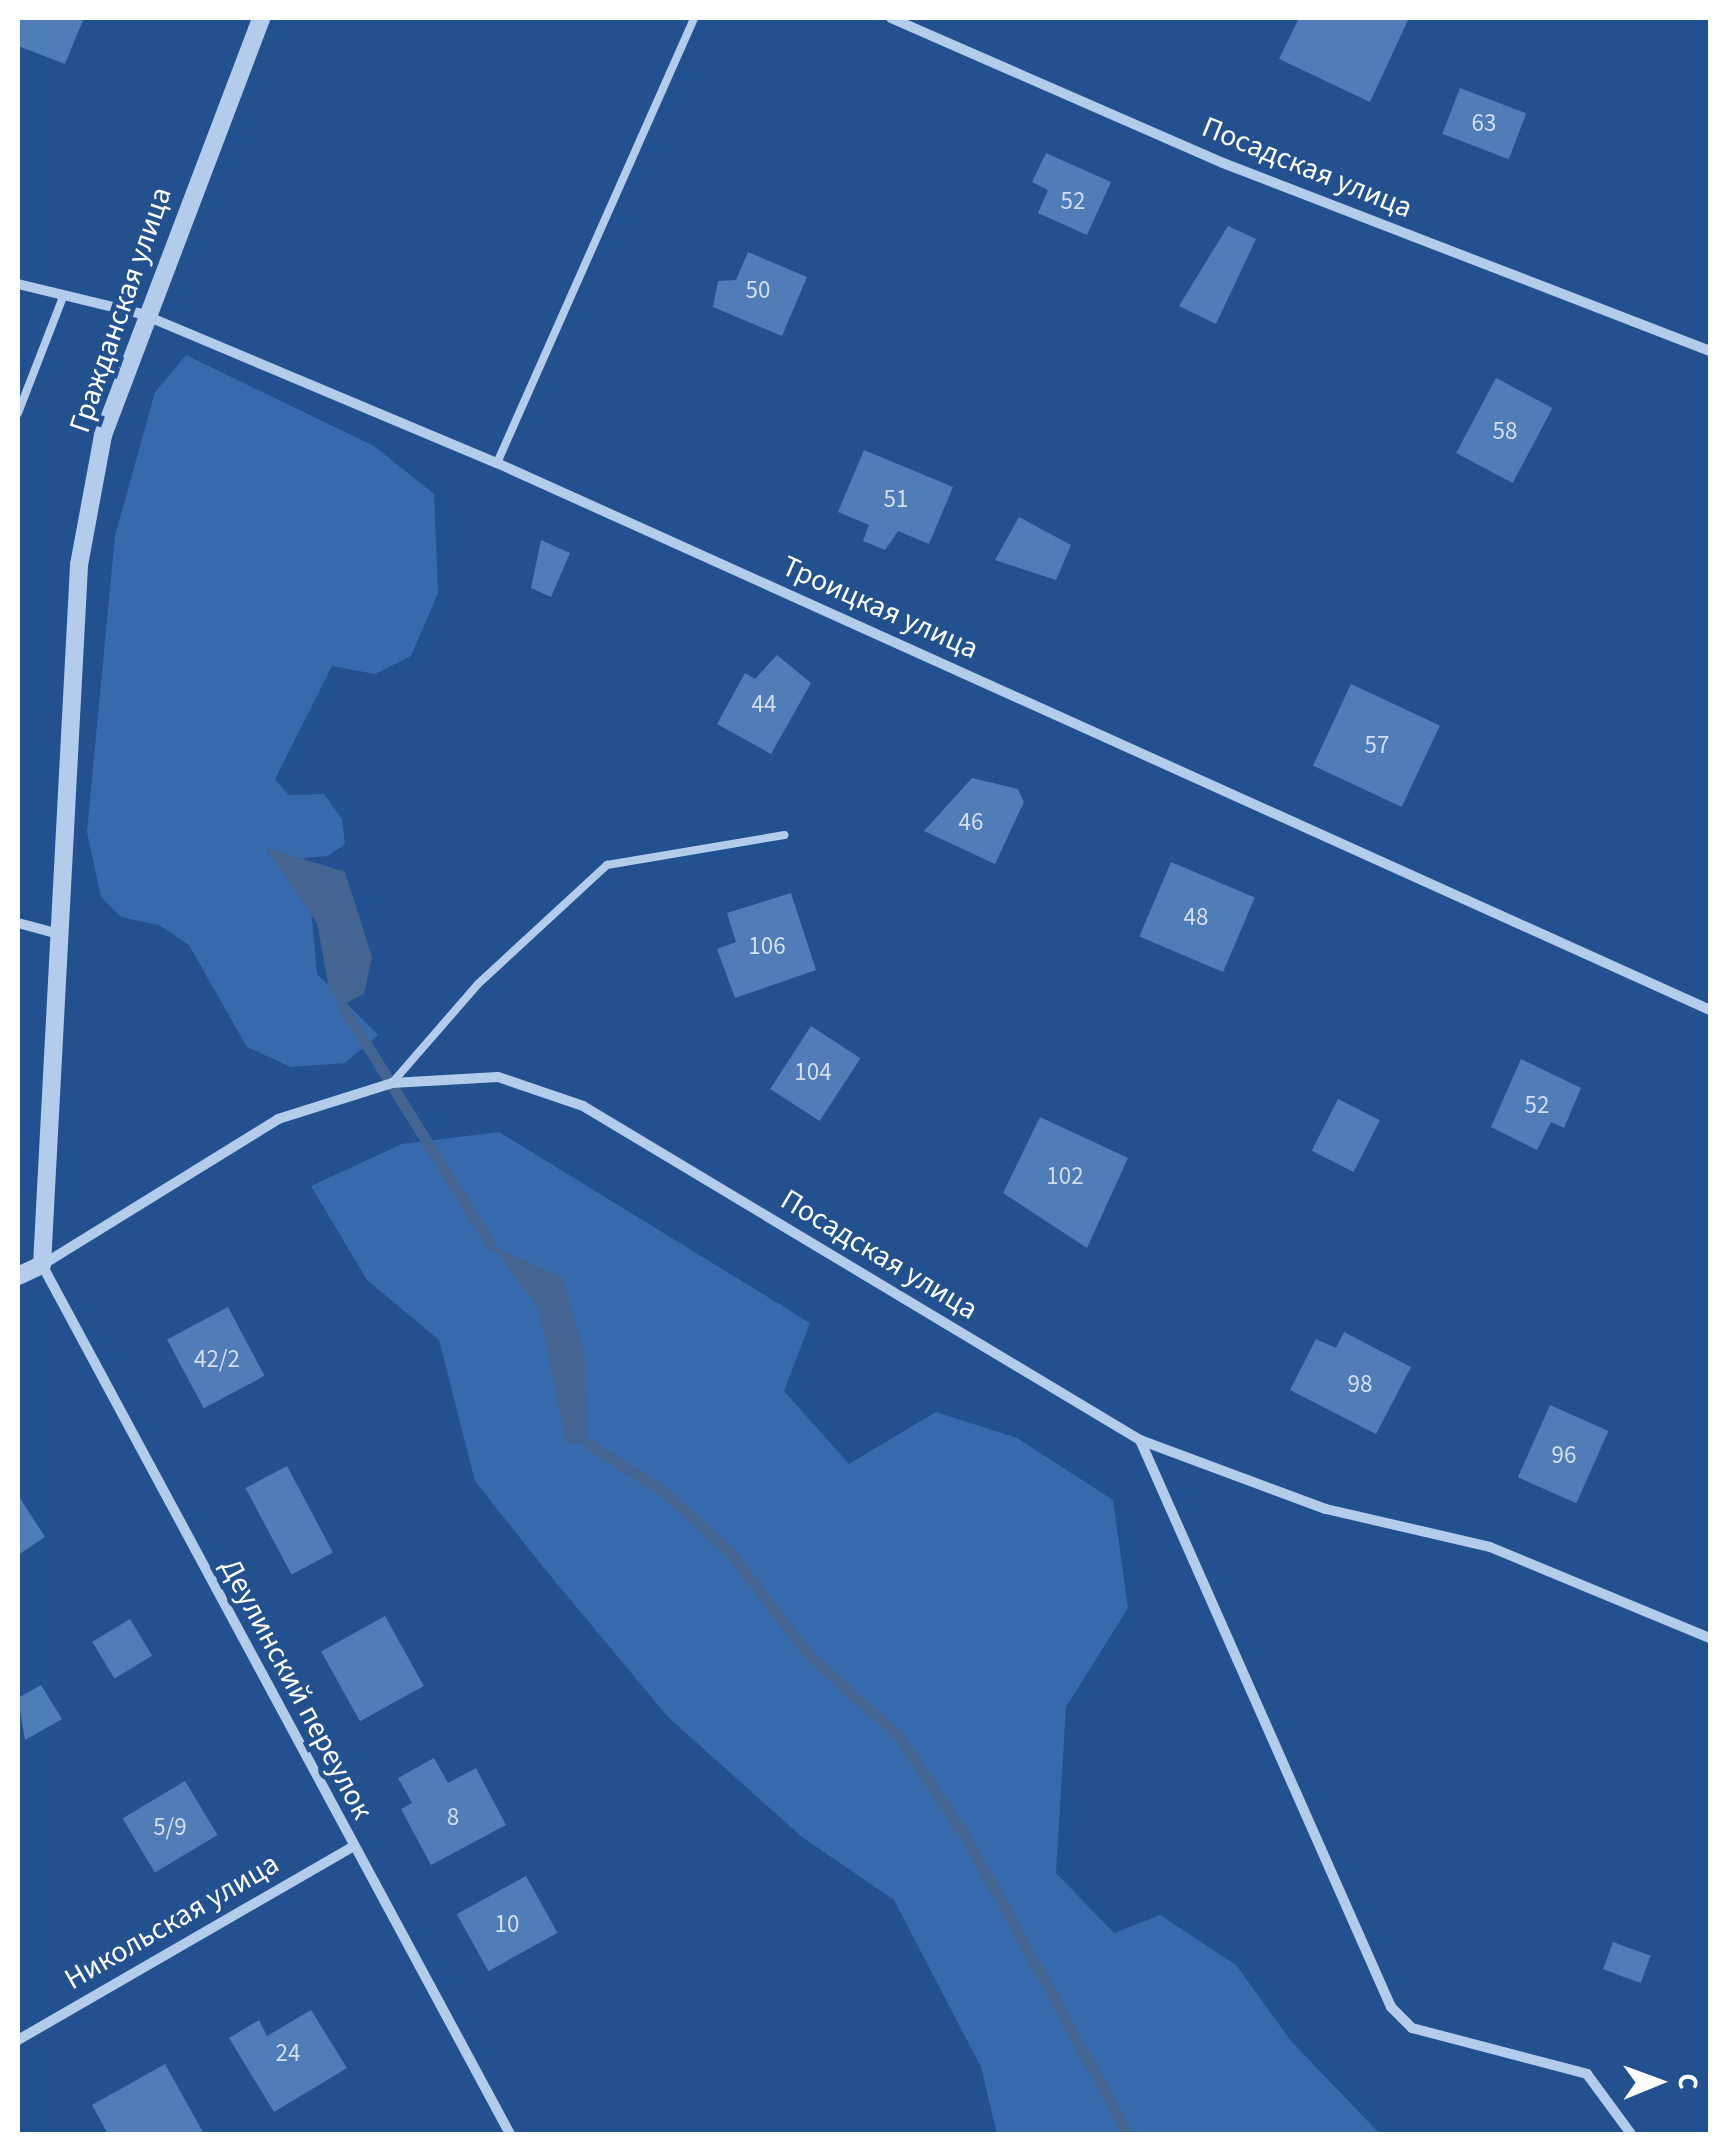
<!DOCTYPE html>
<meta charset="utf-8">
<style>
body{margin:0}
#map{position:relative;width:1728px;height:2152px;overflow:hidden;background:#235190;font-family:"Source Sans 3",sans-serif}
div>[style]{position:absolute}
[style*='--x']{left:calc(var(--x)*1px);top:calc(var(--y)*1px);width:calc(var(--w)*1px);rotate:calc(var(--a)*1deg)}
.green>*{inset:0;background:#376aad}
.water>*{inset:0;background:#446491}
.stream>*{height:11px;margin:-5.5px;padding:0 5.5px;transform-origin:5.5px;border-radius:5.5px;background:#446491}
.building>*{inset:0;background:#507cb8;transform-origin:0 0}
.service>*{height:8px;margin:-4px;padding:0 4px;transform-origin:4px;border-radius:4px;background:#b4ccec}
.minor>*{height:10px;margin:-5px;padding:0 5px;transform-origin:5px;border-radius:5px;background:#b4ccec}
.tertiary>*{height:18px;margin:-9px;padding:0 9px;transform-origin:9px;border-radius:9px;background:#b4ccec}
span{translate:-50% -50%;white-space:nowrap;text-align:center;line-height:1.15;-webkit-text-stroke:9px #235190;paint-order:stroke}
.number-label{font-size:25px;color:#d3deed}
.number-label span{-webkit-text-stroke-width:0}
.street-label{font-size:30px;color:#fff}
.frame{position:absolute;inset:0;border:20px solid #fff;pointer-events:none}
.north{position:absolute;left:1608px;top:2032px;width:100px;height:100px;-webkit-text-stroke:8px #235190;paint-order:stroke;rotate:89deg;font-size:28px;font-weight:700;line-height:40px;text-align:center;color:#fff}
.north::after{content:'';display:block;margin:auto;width:35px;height:45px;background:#fff;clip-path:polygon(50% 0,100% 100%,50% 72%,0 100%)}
</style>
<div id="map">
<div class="green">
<i style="clip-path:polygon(186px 355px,374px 446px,434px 494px,438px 593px,411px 656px,375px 674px,332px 666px,275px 779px,289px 795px,324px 794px,342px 819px,345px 844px,328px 856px,294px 859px,266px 849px,311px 910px,317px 974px,378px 1035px,345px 1063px,291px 1067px,247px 1047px,189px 945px,159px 925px,121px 917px,101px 897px,87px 832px,115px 536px,155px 392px)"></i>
<i style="clip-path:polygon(499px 1132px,810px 1323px,784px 1391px,849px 1464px,936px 1412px,1017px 1438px,1113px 1500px,1128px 1608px,1066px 1707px,1056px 1873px,1114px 1933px,1160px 1915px,1236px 1965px,1291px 2041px,1380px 2134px,997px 2134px,981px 2067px,894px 1900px,802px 1837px,668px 1717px,544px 1568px,475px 1481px,439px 1340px,367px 1280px,311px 1186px,402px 1144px)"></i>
</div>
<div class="water">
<i style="clip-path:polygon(265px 847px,345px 872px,372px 957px,364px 994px,342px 1005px,329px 989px,317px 923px)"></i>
<i style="clip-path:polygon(491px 1245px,563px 1278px,585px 1357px,587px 1443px,566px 1444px,539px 1310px)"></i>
</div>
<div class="stream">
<i style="--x:342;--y:1005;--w:282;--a:58.2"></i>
<i style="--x:587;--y:1443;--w:93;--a:32.3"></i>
<i style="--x:666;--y:1493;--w:89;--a:43.2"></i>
<i style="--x:731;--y:1554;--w:125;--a:52.5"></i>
<i style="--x:807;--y:1653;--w:125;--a:42.4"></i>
<i style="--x:899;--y:1737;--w:125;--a:56.4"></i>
<i style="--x:968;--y:1841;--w:334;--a:61.4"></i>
</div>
<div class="building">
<i style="clip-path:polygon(18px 18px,84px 18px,65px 64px,18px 46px)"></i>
<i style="clip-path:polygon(1299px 18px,1408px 20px,1370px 102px,1279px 59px)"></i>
<i style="left:1460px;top:88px;width:71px;height:49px;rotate:21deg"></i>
<i style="clip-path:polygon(1046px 153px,1111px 182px,1087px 235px,1038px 213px,1048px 190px,1032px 182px)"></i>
<i style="clip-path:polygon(1228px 226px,1256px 239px,1216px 324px,1179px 306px)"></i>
<i style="clip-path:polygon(748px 252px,807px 277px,782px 336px,713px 307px,718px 281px,736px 280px)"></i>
<i style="left:1496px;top:378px;width:64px;height:85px;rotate:28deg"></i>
<i style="clip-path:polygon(864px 450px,953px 487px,929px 544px,898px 531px,885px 550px,863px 541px,869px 525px,838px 512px)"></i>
<i style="clip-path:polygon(1019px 517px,1071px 545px,1056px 580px,995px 560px)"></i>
<i style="clip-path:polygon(541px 540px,570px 553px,551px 597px,531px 588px)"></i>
<i style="clip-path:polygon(777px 655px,811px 683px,771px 754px,717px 724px,745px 673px,755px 679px)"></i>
<i style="left:1351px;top:684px;width:98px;height:90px;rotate:25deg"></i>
<i style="clip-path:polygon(972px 778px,1018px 789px,1024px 802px,995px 864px,924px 831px)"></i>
<i style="left:1171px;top:862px;width:91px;height:81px;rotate:23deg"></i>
<i style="clip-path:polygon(791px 893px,816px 970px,735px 998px,717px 949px,736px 942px,727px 913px)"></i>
<i style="left:811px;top:1026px;width:59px;height:75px;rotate:33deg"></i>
<i style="clip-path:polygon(1521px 1059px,1581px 1088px,1564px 1128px,1551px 1122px,1537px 1150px,1491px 1127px)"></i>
<i style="left:1338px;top:1099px;width:47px;height:58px;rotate:27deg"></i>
<i style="clip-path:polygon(1040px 1117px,1128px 1158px,1087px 1248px,1003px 1193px)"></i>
<i style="left:228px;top:1307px;width:78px;height:69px;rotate:62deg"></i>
<i style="clip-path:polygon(1344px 1332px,1411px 1367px,1376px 1434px,1290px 1390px,1316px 1339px,1336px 1348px)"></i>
<i style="left:1550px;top:1405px;width:64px;height:79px;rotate:24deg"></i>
<i style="left:287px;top:1466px;width:98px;height:47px;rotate:62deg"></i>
<i style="clip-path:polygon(18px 1495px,45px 1537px,18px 1555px)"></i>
<i style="left:385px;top:1616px;width:80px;height:73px;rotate:61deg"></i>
<i style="left:130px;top:1619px;width:43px;height:44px;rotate:59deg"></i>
<i style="clip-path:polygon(41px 1685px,62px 1719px,25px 1740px,18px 1698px)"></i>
<i style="clip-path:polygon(434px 1758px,448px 1783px,476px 1768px,506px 1825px,431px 1865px,401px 1809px,412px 1803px,398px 1778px)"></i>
<i style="left:185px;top:1781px;width:63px;height:73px;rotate:59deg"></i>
<i style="left:526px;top:1876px;width:65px;height:79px;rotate:61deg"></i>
<i style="left:1613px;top:1942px;width:40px;height:29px;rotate:20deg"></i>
<i style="clip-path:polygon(311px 2010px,347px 2068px,274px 2112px,229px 2038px,259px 2020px,267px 2036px)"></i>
<i style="clip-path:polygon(165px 2064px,204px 2134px,108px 2134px,92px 2105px)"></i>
</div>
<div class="service">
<i style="--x:18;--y:413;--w:124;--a:-68.8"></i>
<i style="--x:497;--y:463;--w:487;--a:-66.1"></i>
<i style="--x:392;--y:1083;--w:131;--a:-49"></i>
<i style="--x:478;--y:984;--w:176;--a:-42.7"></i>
<i style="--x:607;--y:865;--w:180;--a:-9.6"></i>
</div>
<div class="minor">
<i style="--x:891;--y:18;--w:362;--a:23.6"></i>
<i style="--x:1223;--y:163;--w:522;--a:21.11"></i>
<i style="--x:18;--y:284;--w:128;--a:13.6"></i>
<i style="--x:142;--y:314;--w:385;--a:22.8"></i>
<i style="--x:497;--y:463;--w:1331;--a:24.27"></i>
<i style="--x:18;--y:923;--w:38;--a:15"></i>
<i style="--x:1140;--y:1440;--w:620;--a:66.12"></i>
<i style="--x:1391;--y:2007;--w:30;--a:45"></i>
<i style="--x:1412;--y:2028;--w:181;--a:14.7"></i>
<i style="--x:1587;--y:2074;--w:74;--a:53.7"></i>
<i style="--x:18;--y:2040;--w:386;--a:-30"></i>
<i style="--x:510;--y:2134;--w:987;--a:-118.3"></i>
<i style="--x:42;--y:1265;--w:278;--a:-31.7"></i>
<i style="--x:278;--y:1119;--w:120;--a:-17.5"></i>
<i style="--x:392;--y:1083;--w:106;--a:-3.2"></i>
<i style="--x:498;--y:1077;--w:90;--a:18.8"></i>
<i style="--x:583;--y:1106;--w:649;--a:30.95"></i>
<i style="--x:1140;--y:1440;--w:198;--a:20.4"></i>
<i style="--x:1326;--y:1509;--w:168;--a:13"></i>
<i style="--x:1490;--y:1547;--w:238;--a:22.5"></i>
</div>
<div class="tertiary">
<i style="--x:18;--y:1276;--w:26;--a:-25"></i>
<i style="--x:42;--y:1265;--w:701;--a:-86.97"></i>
<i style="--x:79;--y:565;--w:132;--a:-79.5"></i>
<i style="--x:103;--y:435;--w:446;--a:-69.2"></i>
</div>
<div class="number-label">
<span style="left:1484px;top:123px">63</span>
<span style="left:1073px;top:201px">52</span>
<span style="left:758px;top:290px">50</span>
<span style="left:1505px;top:431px">58</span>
<span style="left:896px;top:499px">51</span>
<span style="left:764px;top:704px">44</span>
<span style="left:1377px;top:745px">57</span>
<span style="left:971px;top:822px">46</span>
<span style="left:1196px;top:917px">48</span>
<span style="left:767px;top:946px">106</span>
<span style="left:813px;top:1072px">104</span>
<span style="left:1537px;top:1105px">52</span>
<span style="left:1065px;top:1176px">102</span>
<span style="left:217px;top:1359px">42/2</span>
<span style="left:1360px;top:1384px">98</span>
<span style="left:1564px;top:1455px">96</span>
<span style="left:453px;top:1817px">8</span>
<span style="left:170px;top:1827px">5/9</span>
<span style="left:507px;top:1924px">10</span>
<span style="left:288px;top:2053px">24</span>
</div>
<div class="street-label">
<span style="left:1307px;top:168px;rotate:22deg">Посадская улица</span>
<span style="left:121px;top:310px;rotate:-71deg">Гражданская улица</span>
<span style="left:880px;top:608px;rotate:24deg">Троицкая улица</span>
<span style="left:879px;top:1255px;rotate:31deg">Посадская улица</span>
<span style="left:296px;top:1689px;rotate:62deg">Деулинский переулок</span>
<span style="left:172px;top:1922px;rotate:-30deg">Никольская улица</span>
</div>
<div class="frame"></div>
<div class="north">С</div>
</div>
